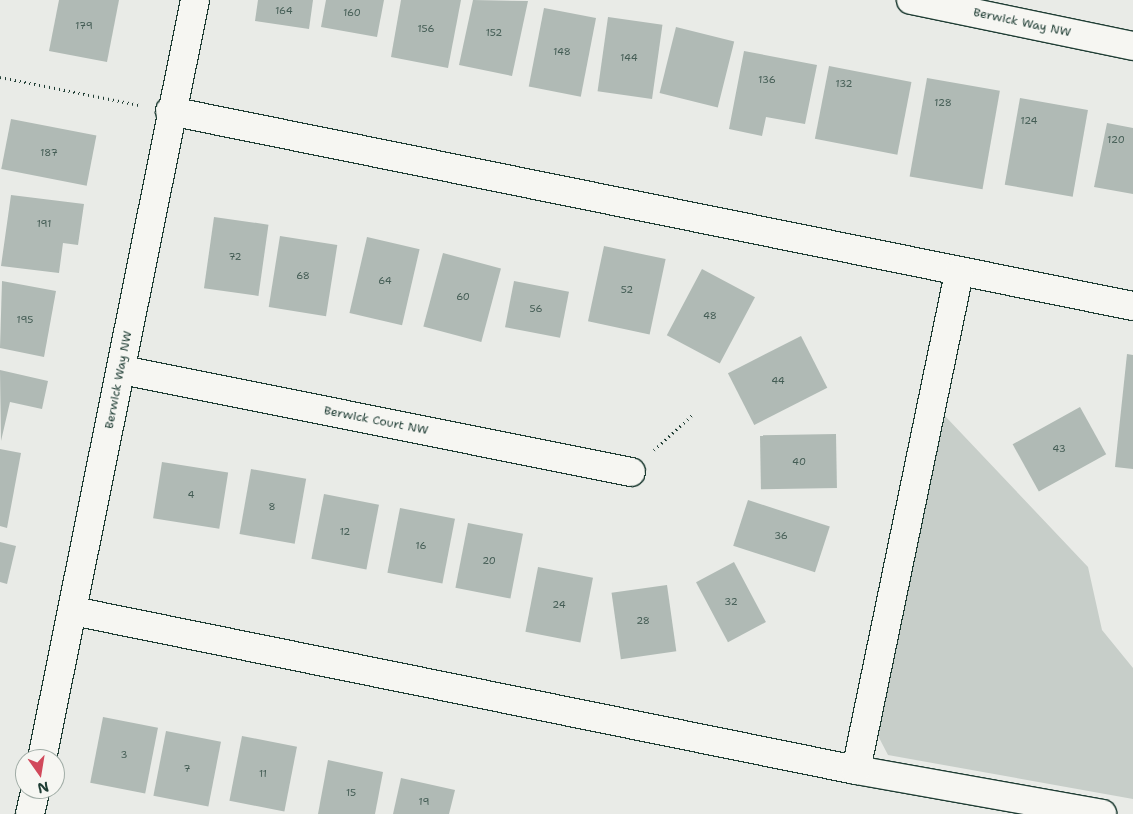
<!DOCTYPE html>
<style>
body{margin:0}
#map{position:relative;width:1133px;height:814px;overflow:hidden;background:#e9ebe7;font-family:"Shantell Sans",sans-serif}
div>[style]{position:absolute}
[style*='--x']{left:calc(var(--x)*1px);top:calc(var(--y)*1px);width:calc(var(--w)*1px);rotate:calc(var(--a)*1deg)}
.green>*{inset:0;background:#c7cec9}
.building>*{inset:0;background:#b0bab5;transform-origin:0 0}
.path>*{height:3px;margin-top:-1.5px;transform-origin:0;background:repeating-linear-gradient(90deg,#1f3d34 0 1px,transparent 0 5px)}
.roads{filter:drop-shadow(1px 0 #1f3d34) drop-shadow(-1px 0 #1f3d34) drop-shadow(0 1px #1f3d34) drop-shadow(0 -1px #1f3d34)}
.minor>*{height:28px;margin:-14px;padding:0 14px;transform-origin:14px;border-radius:14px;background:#f6f6f2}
span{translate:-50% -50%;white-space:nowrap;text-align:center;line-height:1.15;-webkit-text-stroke:4px #f6f6f2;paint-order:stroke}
.number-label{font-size:10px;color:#435c54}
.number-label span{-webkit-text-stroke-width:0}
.street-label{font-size:12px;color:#1f3d34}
.north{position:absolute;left:15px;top:749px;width:50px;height:50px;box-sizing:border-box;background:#f6f6f2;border:1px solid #a0aca6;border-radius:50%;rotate:167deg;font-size:14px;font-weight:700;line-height:20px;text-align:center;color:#1f3d34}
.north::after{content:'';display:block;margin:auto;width:18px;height:22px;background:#d1495b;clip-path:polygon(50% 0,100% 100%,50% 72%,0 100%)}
</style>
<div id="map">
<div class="green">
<i style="clip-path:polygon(945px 416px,1088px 567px,1102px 630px,1133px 668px,1133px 799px,888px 755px,875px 730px)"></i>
</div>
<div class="building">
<i style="clip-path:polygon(59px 0,119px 0,107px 62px,49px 51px)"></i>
<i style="clip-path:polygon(258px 0,313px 0,309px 29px,255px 21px)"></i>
<i style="clip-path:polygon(326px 0,384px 0,377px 37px,321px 27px)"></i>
<i style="clip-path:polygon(401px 0,461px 0,448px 68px,391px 57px)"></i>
<i style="clip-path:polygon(473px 0,528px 1px,512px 76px,459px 65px)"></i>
<i style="left:544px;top:8px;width:53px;height:80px;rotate:11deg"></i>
<i style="left:608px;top:17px;width:55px;height:75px;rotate:8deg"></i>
<i style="left:676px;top:27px;width:60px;height:68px;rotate:14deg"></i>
<i style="clip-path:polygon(744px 51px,817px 65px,805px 124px,766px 117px,762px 136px,729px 129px)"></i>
<i style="left:829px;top:66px;width:84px;height:74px;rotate:11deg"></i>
<i style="left:927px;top:78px;width:74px;height:100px;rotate:10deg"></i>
<i style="left:1020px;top:98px;width:69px;height:88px;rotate:10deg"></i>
<i style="left:11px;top:119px;width:87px;height:51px;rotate:11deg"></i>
<i style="clip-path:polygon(1107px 123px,1133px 128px,1133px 194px,1094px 187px)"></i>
<i style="clip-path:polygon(11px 195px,84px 204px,78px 245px,63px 243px,59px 273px,1px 266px)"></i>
<i style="left:214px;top:217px;width:55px;height:72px;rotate:8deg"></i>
<i style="left:280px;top:236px;width:58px;height:72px;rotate:9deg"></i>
<i style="left:367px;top:237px;width:54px;height:78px;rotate:13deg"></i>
<i style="left:604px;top:246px;width:63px;height:77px;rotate:12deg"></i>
<i style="left:443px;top:253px;width:60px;height:76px;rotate:15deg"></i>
<i style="left:702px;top:269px;width:60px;height:75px;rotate:28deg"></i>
<i style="clip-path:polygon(2px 281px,56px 291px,44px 357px,0 348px)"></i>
<i style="left:514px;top:281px;width:56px;height:47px;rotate:11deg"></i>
<i style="left:801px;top:336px;width:58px;height:82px;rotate:63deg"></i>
<i style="clip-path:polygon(1127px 354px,1133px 355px,1133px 469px,1115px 467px)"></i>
<i style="clip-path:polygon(0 370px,48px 381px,42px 409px,10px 402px,1px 441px)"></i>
<i style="left:1080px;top:407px;width:54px;height:77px;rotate:61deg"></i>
<i style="left:836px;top:434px;width:54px;height:76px;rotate:89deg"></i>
<i style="clip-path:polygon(0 449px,21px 453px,7px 528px,0 526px)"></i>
<i style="left:162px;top:462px;width:67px;height:57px;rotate:9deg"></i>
<i style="left:251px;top:469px;width:56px;height:66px;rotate:10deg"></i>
<i style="left:324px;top:494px;width:56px;height:66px;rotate:11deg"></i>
<i style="left:748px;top:500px;width:86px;height:48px;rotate:18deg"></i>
<i style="left:400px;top:508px;width:56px;height:66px;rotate:11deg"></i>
<i style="left:468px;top:523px;width:56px;height:66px;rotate:11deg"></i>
<i style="clip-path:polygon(0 542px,16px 546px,7px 584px,0 582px)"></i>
<i style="left:734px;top:562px;width:68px;height:43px;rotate:62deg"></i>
<i style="left:538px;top:567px;width:56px;height:66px;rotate:11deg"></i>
<i style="left:667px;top:585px;width:67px;height:56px;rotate:82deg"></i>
<i style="left:103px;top:717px;width:56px;height:67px;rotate:11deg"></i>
<i style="left:166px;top:731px;width:56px;height:66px;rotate:11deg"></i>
<i style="left:242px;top:736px;width:56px;height:66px;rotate:11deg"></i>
<i style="clip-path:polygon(328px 760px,383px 772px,375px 814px,318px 814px)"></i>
<i style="clip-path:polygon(401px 778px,455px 790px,449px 814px,393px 814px)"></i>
</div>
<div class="path">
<i style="--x:0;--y:77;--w:142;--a:11.4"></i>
<i style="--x:654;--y:450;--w:52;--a:-42.6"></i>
</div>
<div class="roads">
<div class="minor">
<i style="--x:911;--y:0;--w:227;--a:11.7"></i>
<i style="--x:170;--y:111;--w:983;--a:11.45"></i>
<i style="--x:122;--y:370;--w:519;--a:11.33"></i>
<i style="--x:73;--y:611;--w:799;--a:11.48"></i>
<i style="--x:856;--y:770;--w:250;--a:10.1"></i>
<i style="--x:42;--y:759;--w:774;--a:-78.6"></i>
<i style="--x:856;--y:770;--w:508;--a:-78.29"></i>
<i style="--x:30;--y:814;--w:26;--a:-77"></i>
</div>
</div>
<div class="number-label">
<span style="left:284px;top:11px">164</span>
<span style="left:352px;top:13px">160</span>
<span style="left:84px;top:26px">179</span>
<span style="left:426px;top:29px">156</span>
<span style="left:494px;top:33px">152</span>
<span style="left:562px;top:52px">148</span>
<span style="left:629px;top:58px">144</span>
<span style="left:767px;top:80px">136</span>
<span style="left:844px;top:84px">132</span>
<span style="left:943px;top:103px">128</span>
<span style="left:1029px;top:121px">124</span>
<span style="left:1116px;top:140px">120</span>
<span style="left:49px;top:153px">187</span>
<span style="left:44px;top:224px">191</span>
<span style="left:235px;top:257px">72</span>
<span style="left:303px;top:276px">68</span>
<span style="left:385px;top:281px">64</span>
<span style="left:627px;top:290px">52</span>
<span style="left:463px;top:297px">60</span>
<span style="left:536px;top:309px">56</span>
<span style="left:710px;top:316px">48</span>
<span style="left:25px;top:320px">195</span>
<span style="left:778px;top:381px">44</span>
<span style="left:1059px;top:449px">43</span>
<span style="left:799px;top:462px">40</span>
<span style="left:191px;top:495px">4</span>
<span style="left:272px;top:507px">8</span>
<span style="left:345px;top:532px">12</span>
<span style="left:781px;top:536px">36</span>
<span style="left:421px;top:546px">16</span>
<span style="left:489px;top:561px">20</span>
<span style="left:731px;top:602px">32</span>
<span style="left:559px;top:605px">24</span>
<span style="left:643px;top:621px">28</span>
<span style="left:124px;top:755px">3</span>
<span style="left:187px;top:769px">7</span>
<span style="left:263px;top:774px">11</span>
<span style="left:351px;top:793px">15</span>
<span style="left:424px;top:802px">19</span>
</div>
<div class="street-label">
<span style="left:1022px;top:23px;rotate:12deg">Berwick Way NW</span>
<span style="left:119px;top:380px;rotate:-79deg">Berwick Way NW</span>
<span style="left:376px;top:421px;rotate:11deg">Berwick Court NW</span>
</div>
<div class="north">N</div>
</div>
